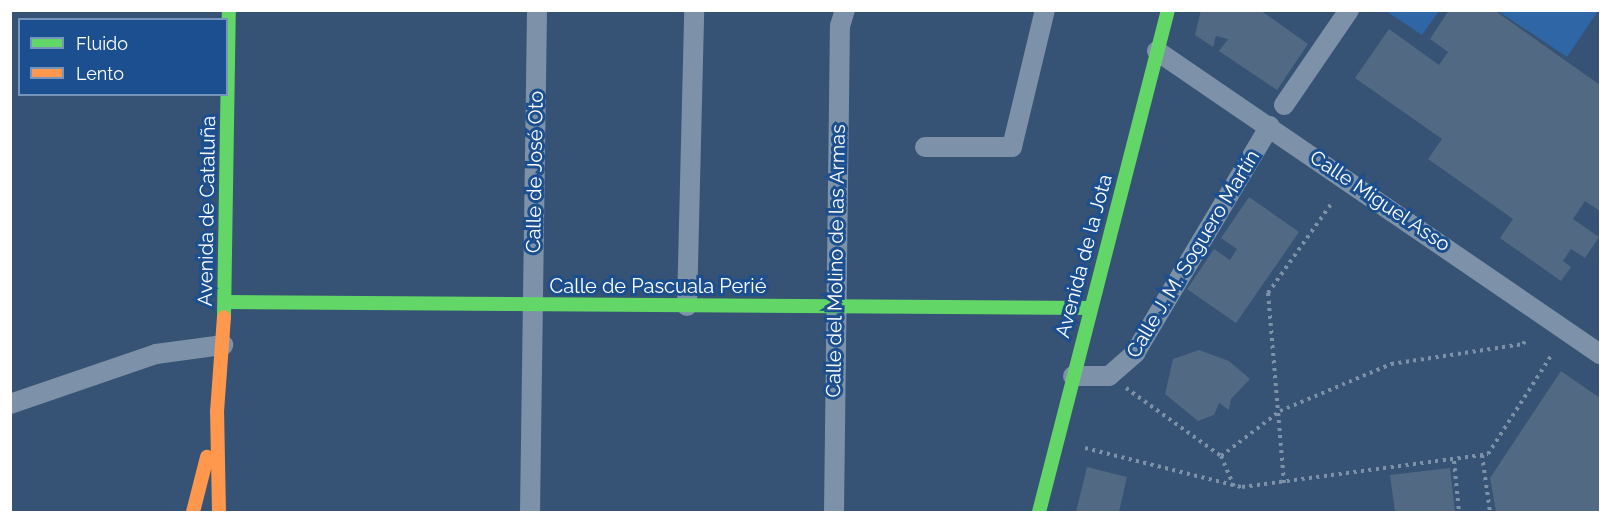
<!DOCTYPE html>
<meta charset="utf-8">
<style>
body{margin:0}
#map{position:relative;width:1611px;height:523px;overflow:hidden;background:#365274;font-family:Raleway,sans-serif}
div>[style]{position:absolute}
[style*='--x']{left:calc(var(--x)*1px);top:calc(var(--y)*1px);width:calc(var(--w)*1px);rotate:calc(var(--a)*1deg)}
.green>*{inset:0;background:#2f66a5}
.building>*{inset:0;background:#526984}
.path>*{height:4px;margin-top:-2px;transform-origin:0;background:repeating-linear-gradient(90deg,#7d92a8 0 3px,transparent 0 7.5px)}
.street>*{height:20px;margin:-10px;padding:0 10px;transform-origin:10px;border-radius:10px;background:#7d92a8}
.fast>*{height:14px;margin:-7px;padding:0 7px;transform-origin:7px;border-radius:7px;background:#63d668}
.slow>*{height:14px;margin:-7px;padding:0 7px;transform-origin:7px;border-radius:7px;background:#ff974d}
span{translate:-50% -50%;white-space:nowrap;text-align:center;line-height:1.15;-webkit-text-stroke:6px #1b4f8f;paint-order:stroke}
.street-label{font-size:20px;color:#fff}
.frame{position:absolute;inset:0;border:12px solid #fff;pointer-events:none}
.legend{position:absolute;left:18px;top:18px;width:210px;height:78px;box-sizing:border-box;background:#1b4f8f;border:2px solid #7695bc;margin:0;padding:8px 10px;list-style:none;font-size:18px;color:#fff}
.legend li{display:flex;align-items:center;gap:12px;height:30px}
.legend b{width:30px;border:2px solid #7695bc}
</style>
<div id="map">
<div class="green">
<i style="clip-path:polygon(1386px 11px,1439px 11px,1422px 35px)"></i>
<i style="clip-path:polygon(1498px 11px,1598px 11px,1567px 57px)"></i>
</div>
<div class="building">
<i style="clip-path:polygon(1201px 10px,1260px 10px,1308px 44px,1277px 90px,1219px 51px,1228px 39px,1216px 36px,1213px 47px,1195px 35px)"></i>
<i style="clip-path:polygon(1449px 10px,1494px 10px,1600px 85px,1600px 211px,1585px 201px,1573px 219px,1599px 237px,1585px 258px,1571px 249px,1563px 261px,1571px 267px,1561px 281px,1500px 238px,1513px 219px,1428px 159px,1442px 139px,1355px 78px,1389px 29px,1439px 65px,1448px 52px,1430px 39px)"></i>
<i style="clip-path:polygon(1249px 197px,1299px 232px,1236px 323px,1187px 289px,1214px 249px,1230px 260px,1237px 249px,1221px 238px)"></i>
<i style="clip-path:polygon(1199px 350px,1229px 361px,1250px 379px,1231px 399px,1229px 410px,1219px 403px,1214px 415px,1198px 421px,1165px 394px,1173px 359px)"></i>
<i style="clip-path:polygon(1561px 371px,1600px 398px,1600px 512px,1496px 512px,1490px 478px)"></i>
<i style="clip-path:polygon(1087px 467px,1127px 477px,1119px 512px,1076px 512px)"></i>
<i style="clip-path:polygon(1450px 468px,1455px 512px,1395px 512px,1390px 475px)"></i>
</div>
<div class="path">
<i style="--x:1126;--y:388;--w:117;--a:35.6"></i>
<i style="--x:1221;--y:456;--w:33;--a:67"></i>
<i style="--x:1085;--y:448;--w:162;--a:14"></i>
<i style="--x:1242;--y:487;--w:248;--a:-7.6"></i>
<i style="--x:1488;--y:454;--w:117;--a:-57.3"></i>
<i style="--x:1482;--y:455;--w:58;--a:82"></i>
<i style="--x:1221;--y:456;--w:74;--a:-37.3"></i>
<i style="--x:1280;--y:411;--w:121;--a:-22.9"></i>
<i style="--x:1391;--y:364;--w:134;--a:-8.6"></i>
<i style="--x:1523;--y:344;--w:6;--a:-51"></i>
<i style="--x:1454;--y:461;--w:51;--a:84.4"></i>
<i style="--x:1284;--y:483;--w:191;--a:-94.8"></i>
<i style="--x:1268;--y:293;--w:109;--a:-54.7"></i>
</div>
<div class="street">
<i style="--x:1157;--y:51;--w:537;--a:34.37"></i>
<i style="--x:1284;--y:105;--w:115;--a:-55.6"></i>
<i style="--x:925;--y:147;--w:87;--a:0"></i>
<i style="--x:1012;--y:147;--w:141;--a:-76.5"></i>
<i style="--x:687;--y:306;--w:296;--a:-88.6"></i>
<i style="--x:1073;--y:376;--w:36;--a:0"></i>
<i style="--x:1109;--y:376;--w:35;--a:-41"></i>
<i style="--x:1135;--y:353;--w:264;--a:-59.3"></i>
<i style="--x:10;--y:404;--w:154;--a:-18.9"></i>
<i style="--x:156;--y:354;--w:68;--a:-7.7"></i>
<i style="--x:530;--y:512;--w:502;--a:-89.2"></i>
<i style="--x:834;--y:512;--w:486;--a:-89.3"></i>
<i style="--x:840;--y:26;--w:17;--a:-73"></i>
</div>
<div class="fast">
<i style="--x:225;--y:302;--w:866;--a:0.4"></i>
<i style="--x:224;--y:317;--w:307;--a:-89.1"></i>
<i style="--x:1039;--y:512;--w:518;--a:-75.59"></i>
</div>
<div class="slow">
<i style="--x:193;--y:512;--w:57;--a:-75.7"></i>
<i style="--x:219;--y:512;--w:100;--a:-91.1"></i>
<i style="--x:217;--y:412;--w:95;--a:-85.8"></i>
</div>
<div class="street-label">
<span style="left:535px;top:172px;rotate:-89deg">Calle de José Oto</span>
<span style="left:1380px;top:201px;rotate:34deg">Calle Miguel Asso</span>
<span style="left:207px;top:211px;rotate:-89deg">Avenida de Cataluña</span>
<span style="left:1193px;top:254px;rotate:-59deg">Calle J. M. Soguero Martín</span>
<span style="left:1084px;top:256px;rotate:-75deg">Avenida de la Jota</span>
<span style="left:836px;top:261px;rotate:-89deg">Calle del Molino de las Armas</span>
<span style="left:658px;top:286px">Calle de Pascuala Perié</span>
</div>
<div class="frame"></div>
<ul class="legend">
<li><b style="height:8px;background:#63d668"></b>Fluido</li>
<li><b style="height:8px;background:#ff974d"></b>Lento</li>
</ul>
</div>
